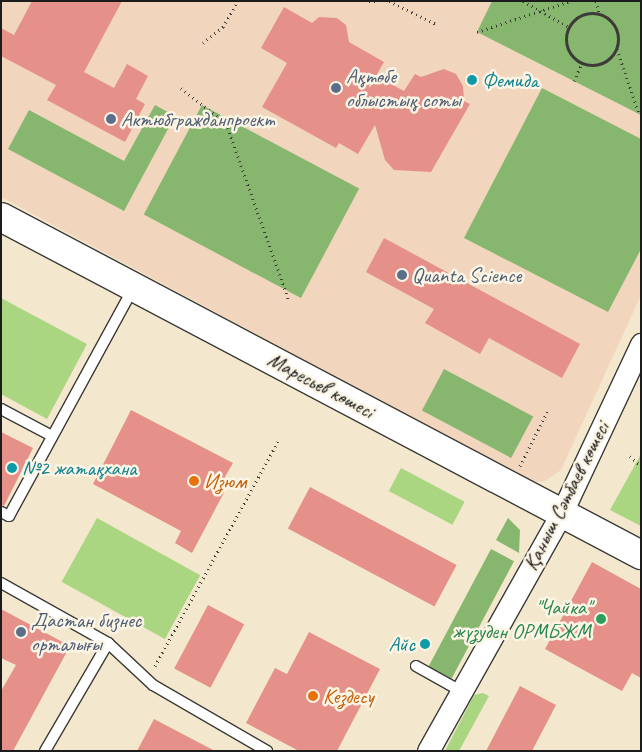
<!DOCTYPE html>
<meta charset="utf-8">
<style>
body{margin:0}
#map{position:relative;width:642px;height:752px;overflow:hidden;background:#f3e8cd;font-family:Caveat,sans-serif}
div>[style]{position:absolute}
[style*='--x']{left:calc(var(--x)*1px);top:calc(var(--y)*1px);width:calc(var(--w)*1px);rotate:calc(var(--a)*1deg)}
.built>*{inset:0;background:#f1d5bd}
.green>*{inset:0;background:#aad581;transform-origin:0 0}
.forest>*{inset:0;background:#87b66f;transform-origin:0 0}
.building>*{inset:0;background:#e59189;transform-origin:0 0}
.path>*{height:3px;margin-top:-1.5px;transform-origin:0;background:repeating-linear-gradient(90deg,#3c3b37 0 1px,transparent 0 5px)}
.path>.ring{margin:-1.5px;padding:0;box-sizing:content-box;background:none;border:3px solid #3c3b37;border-radius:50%}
.roads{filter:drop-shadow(1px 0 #3c3b37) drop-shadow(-1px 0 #3c3b37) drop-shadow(0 1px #3c3b37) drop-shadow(0 -1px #3c3b37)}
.lane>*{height:10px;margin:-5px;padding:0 5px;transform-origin:5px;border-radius:5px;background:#fff}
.street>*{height:21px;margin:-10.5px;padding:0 10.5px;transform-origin:10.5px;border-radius:10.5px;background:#fff}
.secondary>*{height:28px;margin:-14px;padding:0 14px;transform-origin:14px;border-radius:14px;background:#fff}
.dots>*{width:14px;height:14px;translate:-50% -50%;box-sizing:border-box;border:2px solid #fcf5e5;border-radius:50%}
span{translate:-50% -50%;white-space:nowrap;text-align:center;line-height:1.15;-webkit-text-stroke:5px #fcf5e5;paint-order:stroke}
.service-label{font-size:21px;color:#4e5e75}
.left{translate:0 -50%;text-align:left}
.culture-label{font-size:21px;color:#0d838f}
.right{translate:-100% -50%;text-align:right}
.street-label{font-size:21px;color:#1c1c1c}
.food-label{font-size:21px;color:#c56008}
.leisure-label{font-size:21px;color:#27864d}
.frame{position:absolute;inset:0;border:2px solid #1c1c1c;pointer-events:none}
</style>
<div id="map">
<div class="built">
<i style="clip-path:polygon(1px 1px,641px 1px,641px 295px,561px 470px,545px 481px,532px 482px,1px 197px)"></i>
</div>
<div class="green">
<i style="clip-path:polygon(1px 298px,87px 344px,47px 419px,1px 394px)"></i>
<i style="clip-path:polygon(641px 454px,641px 526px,610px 510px)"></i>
<i style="left:401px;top:468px;width:72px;height:26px;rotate:28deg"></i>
<i style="left:97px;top:518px;width:118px;height:73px;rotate:29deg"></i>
<i style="clip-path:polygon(483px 693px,489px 696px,459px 751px,445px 751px,474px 695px)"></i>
</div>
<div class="forest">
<i style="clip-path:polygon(492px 1px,641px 1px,641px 115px,477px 32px)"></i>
<i style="clip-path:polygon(542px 88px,641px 139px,641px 249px,608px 312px,464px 238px)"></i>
<i style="clip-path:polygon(155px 105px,175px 116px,124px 211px,8px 149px,29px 110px,124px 161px)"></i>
<i style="left:202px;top:105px;width:178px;height:124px;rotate:28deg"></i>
<i style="left:444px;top:369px;width:101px;height:47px;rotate:28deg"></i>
<i style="clip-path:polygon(508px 518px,520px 530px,519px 553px,496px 540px)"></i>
<i style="left:491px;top:549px;width:26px;height:135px;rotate:28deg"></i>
</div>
<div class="building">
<i style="clip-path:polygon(32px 1px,122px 1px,84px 72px,114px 88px,127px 64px,148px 76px,136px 99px,145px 104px,125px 142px,47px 100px,56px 85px,1px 56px,1px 28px,14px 35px)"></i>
<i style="clip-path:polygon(284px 7px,312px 23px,319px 17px,337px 18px,346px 25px,349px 42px,384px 62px,376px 76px,404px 91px,415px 74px,421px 77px,444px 69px,456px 74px,463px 86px,464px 101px,470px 104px,431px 172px,394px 170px,385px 160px,375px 125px,358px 154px,339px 143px,336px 148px,262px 107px,287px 63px,261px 48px)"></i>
<i style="clip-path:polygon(384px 238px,580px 344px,562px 378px,489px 338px,480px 354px,425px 323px,434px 309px,366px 272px)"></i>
<i style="clip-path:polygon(131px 410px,233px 463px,222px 482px,228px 485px,192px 553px,175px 543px,181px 531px,93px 484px)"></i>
<i style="clip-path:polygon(1px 432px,33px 448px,4px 506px,1px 505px)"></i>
<i style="left:310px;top:487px;width:166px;height:47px;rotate:28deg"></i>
<i style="clip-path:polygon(592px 562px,641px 589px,641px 678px,632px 673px,622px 691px,545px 649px)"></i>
<i style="left:208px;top:605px;width:41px;height:72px;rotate:28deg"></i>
<i style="clip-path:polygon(1px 609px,70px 646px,13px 751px,1px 751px,1px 691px,16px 665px,1px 658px)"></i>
<i style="clip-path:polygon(309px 632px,380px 669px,337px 751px,299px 751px,246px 723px,275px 668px,287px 674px)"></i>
<i style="clip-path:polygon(520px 686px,556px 705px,532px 751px,486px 751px)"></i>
<i style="clip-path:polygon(154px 719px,215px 751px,137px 751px)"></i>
</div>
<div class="path">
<i style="--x:369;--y:1;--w:8;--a:0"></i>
<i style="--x:389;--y:1;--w:52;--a:26.1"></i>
<i style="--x:523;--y:1;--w:53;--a:29.5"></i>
<i style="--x:596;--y:1;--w:12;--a:76"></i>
<i class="ring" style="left:566px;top:13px;width:49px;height:49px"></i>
<i style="--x:477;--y:32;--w:98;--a:-18.4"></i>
<i style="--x:203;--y:43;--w:26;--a:-39"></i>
<i style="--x:223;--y:27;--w:30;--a:-60"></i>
<i style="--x:617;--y:49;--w:69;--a:71.3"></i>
<i style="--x:574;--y:81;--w:20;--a:-66"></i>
<i style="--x:181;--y:88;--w:57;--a:37.9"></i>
<i style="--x:226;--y:123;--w:189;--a:70.5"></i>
<i style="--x:630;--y:456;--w:15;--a:42"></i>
<i style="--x:520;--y:466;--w:63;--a:-63.4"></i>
<i style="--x:155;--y:666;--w:256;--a:-61.3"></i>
</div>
<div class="roads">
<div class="lane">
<i style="--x:1;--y:409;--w:58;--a:27.9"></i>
<i style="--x:1;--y:512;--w:9;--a:27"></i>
<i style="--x:9;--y:516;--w:261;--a:-61.4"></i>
<i style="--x:1;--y:583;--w:123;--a:29.3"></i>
<i style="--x:108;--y:643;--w:62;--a:43"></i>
<i style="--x:153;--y:685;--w:132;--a:30.1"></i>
<i style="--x:416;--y:666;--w:51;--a:29.1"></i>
<i style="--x:45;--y:751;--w:125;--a:-59.7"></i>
</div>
<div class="street">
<i style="--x:428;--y:751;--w:274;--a:-60.7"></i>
<i style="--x:562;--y:512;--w:186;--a:-64.8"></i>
</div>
<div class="secondary">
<i style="--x:1;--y:217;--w:724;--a:27.84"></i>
</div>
</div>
<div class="dots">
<i style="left:472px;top:80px;background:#0f9aa8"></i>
<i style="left:336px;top:88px;background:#5c6f8a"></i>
<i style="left:111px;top:119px;background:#5c6f8a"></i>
<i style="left:402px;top:275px;background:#5c6f8a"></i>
<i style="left:12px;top:468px;background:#0f9aa8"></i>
<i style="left:194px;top:481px;background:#e8710a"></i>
<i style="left:601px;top:619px;background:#2e9e5b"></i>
<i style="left:21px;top:632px;background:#5c6f8a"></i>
<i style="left:425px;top:644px;background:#0f9aa8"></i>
<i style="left:313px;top:696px;background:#e8710a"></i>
</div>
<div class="service-label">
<span class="left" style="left:346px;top:88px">Ақтөбе<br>облыстық соты</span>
<span class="left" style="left:121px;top:119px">Актюбгражданпроект</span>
<span class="left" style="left:412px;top:275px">Quanta Science</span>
<span class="left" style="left:31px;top:632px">Дастан бизнес<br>орталығы</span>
</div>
<div class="culture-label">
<span class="left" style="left:482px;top:80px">Фемида</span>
<span class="left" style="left:22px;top:468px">№2 жатақхана</span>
<span class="right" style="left:415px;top:644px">Айс</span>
</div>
<div class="street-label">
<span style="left:321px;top:385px;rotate:28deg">Маресьев көшесі</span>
<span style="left:566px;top:496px;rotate:-63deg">Қаныш Сәтбаев көшесі</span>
</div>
<div class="food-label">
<span class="left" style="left:204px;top:481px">Изюм</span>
<span class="left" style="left:323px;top:696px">Кездесу</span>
</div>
<div class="leisure-label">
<span class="right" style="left:591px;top:619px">"Чайка"<br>жүзуден ОРМБЖМ</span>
</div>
<div class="frame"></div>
</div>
